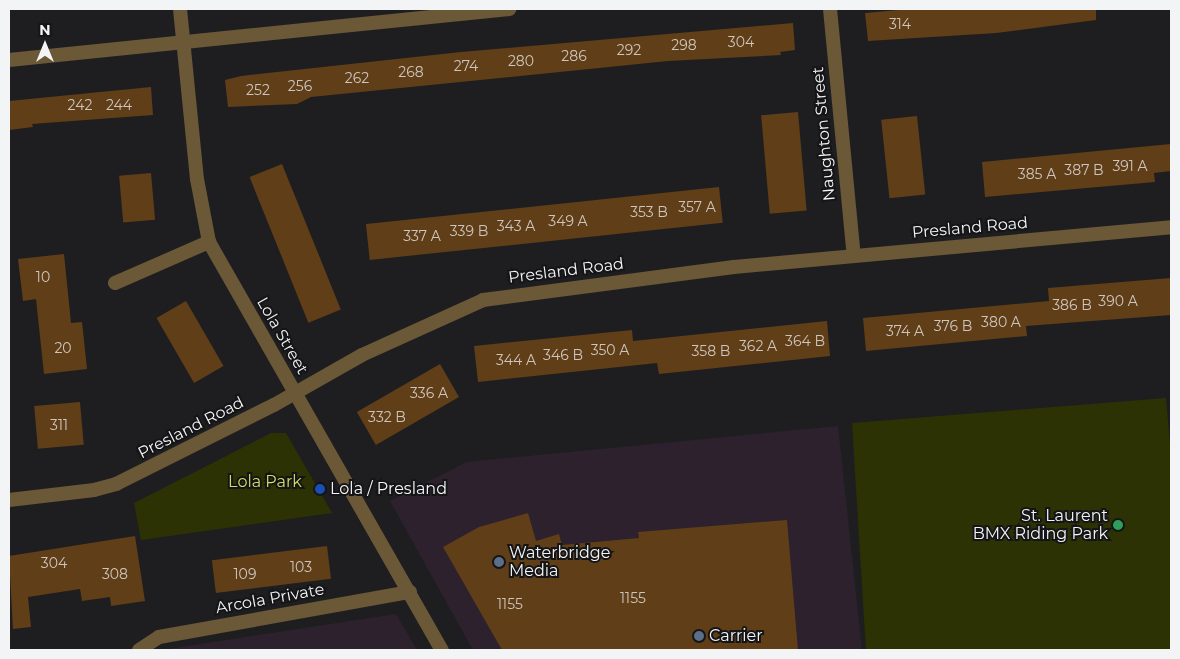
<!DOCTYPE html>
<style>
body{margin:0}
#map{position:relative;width:1180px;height:659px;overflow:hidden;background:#1e1e21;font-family:Montserrat,sans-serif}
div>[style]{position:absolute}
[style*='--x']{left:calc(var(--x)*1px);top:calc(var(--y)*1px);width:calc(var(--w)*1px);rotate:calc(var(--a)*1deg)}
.commercial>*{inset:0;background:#2d212e}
.green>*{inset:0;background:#2d3204}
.building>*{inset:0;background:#603e17;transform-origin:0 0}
.minor>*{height:14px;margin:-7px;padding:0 7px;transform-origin:7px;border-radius:7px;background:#6a5837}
.tertiary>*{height:14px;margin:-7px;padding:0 7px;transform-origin:7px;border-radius:7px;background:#6a5837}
.dots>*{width:14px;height:14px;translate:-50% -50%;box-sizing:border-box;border:2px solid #151517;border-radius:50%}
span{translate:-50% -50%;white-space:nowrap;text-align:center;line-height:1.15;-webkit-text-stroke:4px #151517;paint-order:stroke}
.number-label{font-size:14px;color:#cec6be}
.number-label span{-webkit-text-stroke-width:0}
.street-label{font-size:16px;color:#f3f4f5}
.park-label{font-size:16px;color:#cfdf63}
.poi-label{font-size:16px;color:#f3f4f5}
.left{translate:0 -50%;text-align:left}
.right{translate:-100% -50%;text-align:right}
.frame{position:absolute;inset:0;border:10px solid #f3f4f5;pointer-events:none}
.north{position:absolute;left:20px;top:20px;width:50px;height:50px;-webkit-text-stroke:4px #151517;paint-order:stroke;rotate:0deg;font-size:14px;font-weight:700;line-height:20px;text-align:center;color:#f3f4f5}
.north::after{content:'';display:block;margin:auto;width:18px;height:22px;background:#f3f4f5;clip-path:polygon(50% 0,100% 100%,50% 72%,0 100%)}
</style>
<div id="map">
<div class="commercial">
<i style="clip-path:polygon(838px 426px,862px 650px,473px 650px,390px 501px,467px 462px)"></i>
<i style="clip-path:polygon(396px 614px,417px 650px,162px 650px)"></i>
</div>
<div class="green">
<i style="clip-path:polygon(1166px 398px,1171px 456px,1171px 650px,866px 650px,852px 423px)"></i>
<i style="clip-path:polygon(271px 433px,286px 433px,332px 513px,141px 540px,134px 503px)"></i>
</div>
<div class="building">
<i style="clip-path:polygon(910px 9px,1096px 9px,1096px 20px,996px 33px,868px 41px,865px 13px)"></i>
<i style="clip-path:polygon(793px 23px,795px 50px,780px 52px,781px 55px,668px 61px,311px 97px,297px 104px,228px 107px,225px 80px,241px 76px,461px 52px)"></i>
<i style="clip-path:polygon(151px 87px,153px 115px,32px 124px,33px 127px,9px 130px,9px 101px)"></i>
<i style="left:798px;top:112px;width:99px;height:37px;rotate:85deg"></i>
<i style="left:917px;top:116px;width:79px;height:36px;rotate:84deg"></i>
<i style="clip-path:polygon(1171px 144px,1171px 171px,1154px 173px,1155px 182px,985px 197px,982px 162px)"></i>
<i style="left:282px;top:164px;width:157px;height:35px;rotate:68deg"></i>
<i style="left:151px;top:173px;width:47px;height:32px;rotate:85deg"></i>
<i style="left:719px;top:187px;width:36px;height:355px;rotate:84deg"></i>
<i style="clip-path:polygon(64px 254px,71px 323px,82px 322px,87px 369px,44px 374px,36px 299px,23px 301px,18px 259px)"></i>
<i style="clip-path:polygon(1171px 278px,1171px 315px,1026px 326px,1027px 336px,866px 351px,863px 318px,1049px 301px,1048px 288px)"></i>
<i style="left:186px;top:301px;width:75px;height:34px;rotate:60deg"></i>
<i style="clip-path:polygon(827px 321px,830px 356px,659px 374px,657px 363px,478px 382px,474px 346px,632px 330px,633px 341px)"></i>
<i style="left:440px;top:364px;width:38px;height:96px;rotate:60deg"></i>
<i style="left:80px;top:402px;width:43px;height:46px;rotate:85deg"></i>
<i style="clip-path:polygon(528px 513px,536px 541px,559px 534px,562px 545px,639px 538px,638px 532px,787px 520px,798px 650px,502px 650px,443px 547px,479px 527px)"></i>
<i style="clip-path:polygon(135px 536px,145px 601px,111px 606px,110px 597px,82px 601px,80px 589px,28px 597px,31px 627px,13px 629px,9px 556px)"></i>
<i style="left:327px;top:546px;width:33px;height:116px;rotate:83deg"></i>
</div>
<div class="minor">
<i style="--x:830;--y:9;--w:248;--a:84.5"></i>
<i style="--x:9;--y:60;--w:503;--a:-5.82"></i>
<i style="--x:115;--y:283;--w:103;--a:-23.6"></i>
<i style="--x:9;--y:500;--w:86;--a:-6.7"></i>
<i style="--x:94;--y:490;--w:23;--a:-15"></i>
<i style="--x:116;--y:484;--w:177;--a:-26.6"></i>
<i style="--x:274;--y:405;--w:101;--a:-29.6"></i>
<i style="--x:362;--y:355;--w:133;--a:-24.4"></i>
<i style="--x:483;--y:300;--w:253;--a:-7.5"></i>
<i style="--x:734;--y:267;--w:439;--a:-5.2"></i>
<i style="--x:139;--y:650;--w:24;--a:-33"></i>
<i style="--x:159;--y:637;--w:255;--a:-10.2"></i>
</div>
<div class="tertiary">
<i style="--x:180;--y:9;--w:171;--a:84.3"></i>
<i style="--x:197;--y:179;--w:64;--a:79.2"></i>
<i style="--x:209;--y:242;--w:470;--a:60.3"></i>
</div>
<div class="dots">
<i style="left:320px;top:489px;background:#1a4fb4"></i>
<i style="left:1118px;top:525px;background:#2e9e5b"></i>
<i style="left:499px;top:562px;background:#5c6f8a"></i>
<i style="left:699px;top:636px;background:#5c6f8a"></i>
</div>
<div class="number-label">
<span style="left:900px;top:24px">314</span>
<span style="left:741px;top:42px">304</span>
<span style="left:684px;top:45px">298</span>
<span style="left:629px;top:50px">292</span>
<span style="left:574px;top:56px">286</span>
<span style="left:521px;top:61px">280</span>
<span style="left:466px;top:66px">274</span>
<span style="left:411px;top:72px">268</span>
<span style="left:357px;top:78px">262</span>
<span style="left:300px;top:86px">256</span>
<span style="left:258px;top:90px">252</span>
<span style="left:80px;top:105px">242</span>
<span style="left:119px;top:105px">244</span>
<span style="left:1130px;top:166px">391 A</span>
<span style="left:1084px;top:170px">387 B</span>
<span style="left:1037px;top:174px">385 A</span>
<span style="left:697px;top:207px">357 A</span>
<span style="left:649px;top:212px">353 B</span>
<span style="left:568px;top:221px">349 A</span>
<span style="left:516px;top:226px">343 A</span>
<span style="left:469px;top:231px">339 B</span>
<span style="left:422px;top:236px">337 A</span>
<span style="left:43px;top:277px">10</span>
<span style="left:1118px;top:301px">390 A</span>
<span style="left:1072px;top:305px">386 B</span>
<span style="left:1001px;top:322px">380 A</span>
<span style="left:953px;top:326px">376 B</span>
<span style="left:905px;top:331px">374 A</span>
<span style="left:805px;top:341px">364 B</span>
<span style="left:758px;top:346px">362 A</span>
<span style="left:63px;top:348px">20</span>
<span style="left:610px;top:350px">350 A</span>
<span style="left:711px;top:351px">358 B</span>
<span style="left:563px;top:355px">346 B</span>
<span style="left:516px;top:360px">344 A</span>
<span style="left:429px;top:393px">336 A</span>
<span style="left:387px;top:417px">332 B</span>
<span style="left:59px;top:425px">311</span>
<span style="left:54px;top:563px">304</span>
<span style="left:301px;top:567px">103</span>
<span style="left:115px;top:574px">308</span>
<span style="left:245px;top:574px">109</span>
<span style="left:633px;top:598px">1155</span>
<span style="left:510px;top:604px">1155</span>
</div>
<div class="street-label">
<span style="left:824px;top:134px;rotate:-95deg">Naughton Street</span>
<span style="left:970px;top:228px;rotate:-5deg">Presland Road</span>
<span style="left:566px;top:271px;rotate:-7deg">Presland Road</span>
<span style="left:282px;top:336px;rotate:60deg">Lola Street</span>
<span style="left:191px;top:428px;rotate:-27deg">Presland Road</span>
<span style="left:270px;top:599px;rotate:-10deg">Arcola Private</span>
</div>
<div class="park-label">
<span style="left:265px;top:482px">Lola Park</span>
</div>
<div class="poi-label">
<span class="left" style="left:330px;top:489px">Lola / Presland</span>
<span class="right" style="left:1108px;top:525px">St. Laurent<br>BMX Riding Park</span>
<span class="left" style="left:509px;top:562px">Waterbridge<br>Media</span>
<span class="left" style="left:709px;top:636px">Carrier</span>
</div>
<div class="frame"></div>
<div class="north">N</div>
</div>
